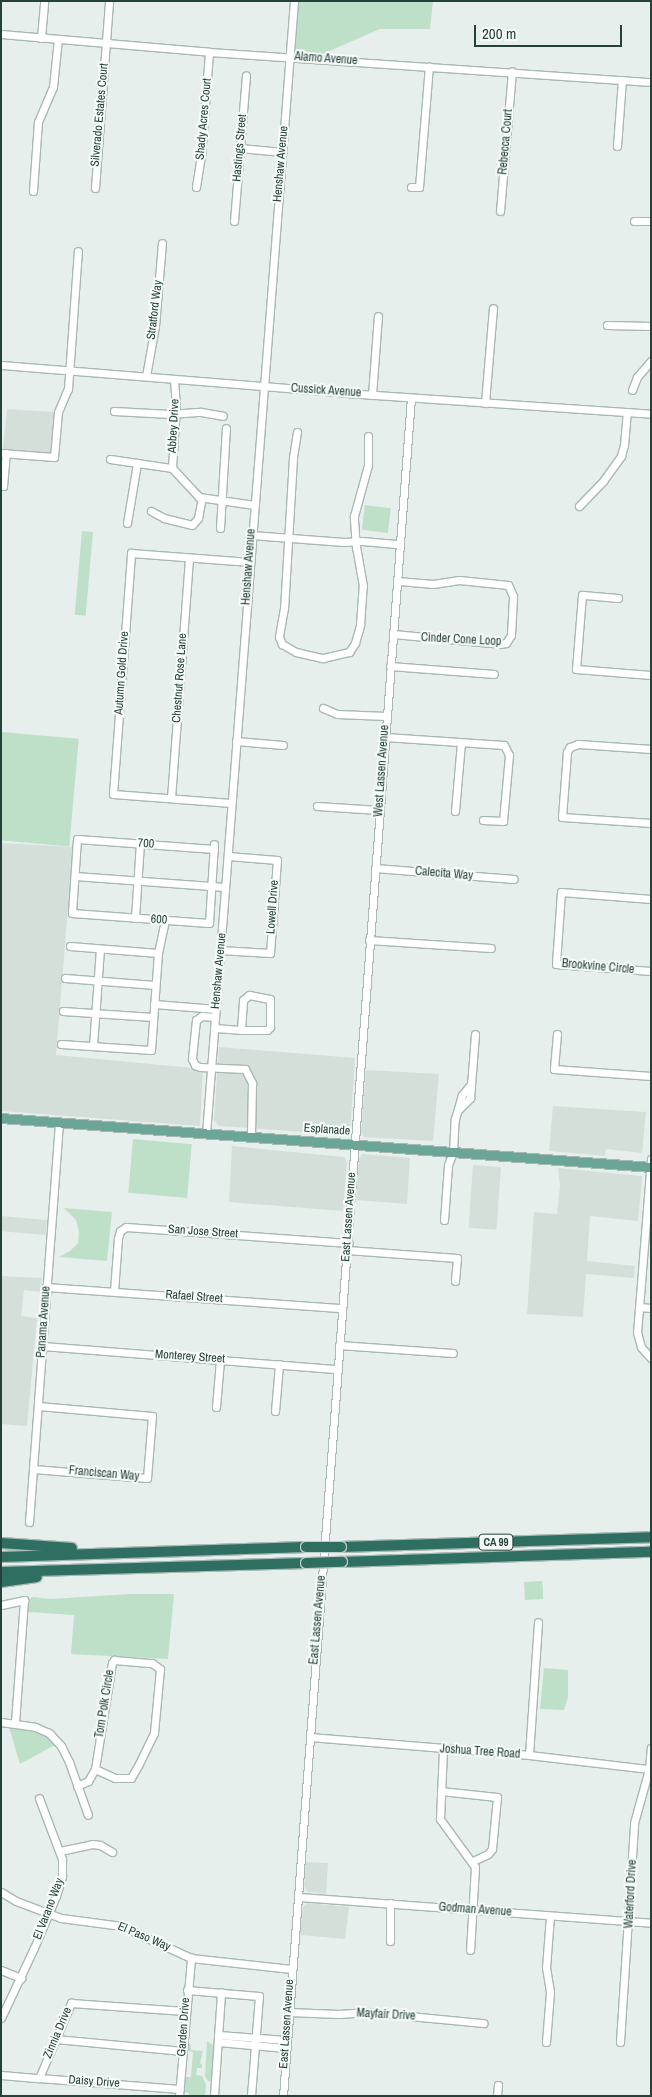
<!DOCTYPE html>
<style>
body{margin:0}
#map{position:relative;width:652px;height:2097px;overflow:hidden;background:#e6efeb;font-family:"Archivo Narrow",sans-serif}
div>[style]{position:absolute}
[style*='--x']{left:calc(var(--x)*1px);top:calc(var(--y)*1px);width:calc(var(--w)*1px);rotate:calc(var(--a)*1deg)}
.built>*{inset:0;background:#d4dfda;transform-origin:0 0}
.green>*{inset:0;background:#bfe0c8;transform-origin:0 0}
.roads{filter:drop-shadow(1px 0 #a8b8b2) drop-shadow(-1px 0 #a8b8b2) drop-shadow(0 1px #a8b8b2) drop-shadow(0 -1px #a8b8b2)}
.minor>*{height:7px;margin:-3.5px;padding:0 3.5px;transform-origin:3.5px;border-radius:3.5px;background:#fff}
.major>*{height:9px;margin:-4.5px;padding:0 4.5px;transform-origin:4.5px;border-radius:4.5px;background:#6aa596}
.highway>*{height:10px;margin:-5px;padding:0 5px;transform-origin:5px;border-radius:5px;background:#2f6f62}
.bridges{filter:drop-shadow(1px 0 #c2cac8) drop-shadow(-1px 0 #c2cac8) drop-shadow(0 1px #c2cac8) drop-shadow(0 -1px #c2cac8)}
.highway-bridge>*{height:10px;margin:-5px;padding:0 5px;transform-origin:5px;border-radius:5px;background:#2f6f62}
span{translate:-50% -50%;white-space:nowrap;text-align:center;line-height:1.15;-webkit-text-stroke:4px #f7fbf9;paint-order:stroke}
.shield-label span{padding:1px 4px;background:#f7fbf9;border:1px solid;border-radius:4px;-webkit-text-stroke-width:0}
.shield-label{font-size:11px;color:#24423a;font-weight:700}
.street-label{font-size:12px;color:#24423a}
.frame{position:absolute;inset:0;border:2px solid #24423a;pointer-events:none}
.scale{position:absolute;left:474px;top:25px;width:148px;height:22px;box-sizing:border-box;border:2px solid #24423a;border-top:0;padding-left:6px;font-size:15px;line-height:18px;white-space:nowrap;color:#24423a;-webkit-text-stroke:4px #f7fbf9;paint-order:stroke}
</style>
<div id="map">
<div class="built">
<i style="clip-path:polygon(7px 409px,55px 412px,51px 450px,46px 454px,3px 449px)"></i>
<i style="clip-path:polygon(1px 843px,73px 847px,56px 1055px,203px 1069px,200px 1126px,1px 1111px)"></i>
<i style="clip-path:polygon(219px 1047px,355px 1058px,350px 1133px,347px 1135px,219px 1126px,214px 1120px)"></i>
<i style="clip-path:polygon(366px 1070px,439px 1074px,433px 1141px,364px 1137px,361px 1133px)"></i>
<i style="clip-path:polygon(553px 1106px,646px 1112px,642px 1153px,606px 1149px,605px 1156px,549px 1151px)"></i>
<i style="clip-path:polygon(232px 1146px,344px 1157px,347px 1162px,343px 1211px,229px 1202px)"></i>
<i style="clip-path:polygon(362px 1154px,410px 1158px,407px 1204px,356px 1200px,359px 1159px)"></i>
<i style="left:473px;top:1165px;width:28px;height:63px;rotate:4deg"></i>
<i style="clip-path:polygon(558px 1168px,642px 1176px,642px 1179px,638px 1221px,590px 1216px,587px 1261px,635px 1266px,634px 1278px,586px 1274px,583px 1317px,527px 1314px,534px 1212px,557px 1214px,560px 1185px)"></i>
<i style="left:1px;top:1216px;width:46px;height:15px;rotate:5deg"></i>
<i style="clip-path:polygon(1px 1276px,42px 1278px,40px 1292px,24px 1290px,21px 1316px,37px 1318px,27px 1426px,1px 1424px)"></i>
<i style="clip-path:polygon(306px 1862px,328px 1863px,326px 1894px,308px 1892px,304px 1886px)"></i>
<i style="clip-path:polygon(308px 1903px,349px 1907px,345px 1939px,300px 1935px,303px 1906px)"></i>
</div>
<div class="green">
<i style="clip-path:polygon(299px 1px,433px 1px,430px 29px,380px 29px,320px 55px,295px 53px)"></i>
<i style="left:365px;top:505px;width:26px;height:25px;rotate:7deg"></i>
<i style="left:82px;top:531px;width:11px;height:84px;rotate:5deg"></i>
<i style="left:1px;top:732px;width:78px;height:108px;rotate:5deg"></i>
<i style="left:133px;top:1139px;width:59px;height:54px;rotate:5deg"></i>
<i style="clip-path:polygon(64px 1208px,112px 1212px,107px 1261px,59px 1257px,70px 1251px,78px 1243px,79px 1231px,76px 1220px)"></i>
<i style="clip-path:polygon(542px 1581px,543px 1590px,525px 1591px,543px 1590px,543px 1599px,525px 1600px,524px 1582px)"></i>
<i style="clip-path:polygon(130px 1594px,174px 1594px,168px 1659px,71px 1654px,74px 1615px,28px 1612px,30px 1598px,34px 1597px,50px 1599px)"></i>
<i style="clip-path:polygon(544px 1668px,568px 1670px,568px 1697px,564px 1710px,540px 1709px)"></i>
<i style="clip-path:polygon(9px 1727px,32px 1728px,42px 1733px,55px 1745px,20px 1764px)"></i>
<i style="clip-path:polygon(207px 2041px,214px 2046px,211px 2082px,208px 2081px,205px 2077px)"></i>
<i style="clip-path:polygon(191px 2044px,191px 2050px,203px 2051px,200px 2063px,202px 2064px,202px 2068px,197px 2068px,196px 2075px,202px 2076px,206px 2084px,205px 2096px,189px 2096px,189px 2093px,184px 2092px,185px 2077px,191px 2077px,193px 2052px,187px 2051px,187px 2045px)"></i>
</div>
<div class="roads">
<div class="minor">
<i style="--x:1;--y:34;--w:209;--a:4.9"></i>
<i style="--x:209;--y:52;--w:443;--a:3.9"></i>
<i style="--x:41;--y:38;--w:37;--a:-85"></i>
<i style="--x:617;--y:146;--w:66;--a:-85.7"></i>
<i style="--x:240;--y:148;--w:42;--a:5.4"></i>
<i style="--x:196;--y:187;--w:30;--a:-81"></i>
<i style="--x:201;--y:157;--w:105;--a:-85.6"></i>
<i style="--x:411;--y:187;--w:8;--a:0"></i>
<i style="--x:419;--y:187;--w:121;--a:-85.3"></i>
<i style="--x:95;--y:188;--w:188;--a:-85.7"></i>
<i style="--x:33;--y:191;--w:69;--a:-85.9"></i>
<i style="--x:38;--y:122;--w:38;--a:-67"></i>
<i style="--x:53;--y:87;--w:48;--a:-84.1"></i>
<i style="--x:500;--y:211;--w:140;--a:-85.1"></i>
<i style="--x:234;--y:221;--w:146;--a:-85.3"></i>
<i style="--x:634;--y:221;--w:17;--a:0"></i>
<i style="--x:607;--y:325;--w:44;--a:1.3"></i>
<i style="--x:1;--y:365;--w:346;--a:4.6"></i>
<i style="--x:346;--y:393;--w:306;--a:3.9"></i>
<i style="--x:146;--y:376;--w:51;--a:-79.8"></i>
<i style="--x:155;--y:326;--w:83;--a:-85.2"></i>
<i style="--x:174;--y:379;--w:28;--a:86"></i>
<i style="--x:176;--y:407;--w:61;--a:93.8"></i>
<i style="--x:172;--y:468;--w:40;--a:47"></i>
<i style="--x:199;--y:497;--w:56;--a:8.3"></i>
<i style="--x:632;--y:390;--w:14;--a:-69"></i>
<i style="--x:637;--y:377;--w:21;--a:-49"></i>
<i style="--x:372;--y:395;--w:79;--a:-85.7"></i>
<i style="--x:485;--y:403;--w:95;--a:-85.2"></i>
<i style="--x:114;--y:411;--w:56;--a:3.1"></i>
<i style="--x:170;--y:414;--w:31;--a:-4"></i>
<i style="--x:201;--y:412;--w:22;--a:10"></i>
<i style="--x:297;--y:432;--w:26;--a:99"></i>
<i style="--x:293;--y:458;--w:150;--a:93.4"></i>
<i style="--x:284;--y:608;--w:29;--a:100"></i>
<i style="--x:279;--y:637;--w:8;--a:67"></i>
<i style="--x:282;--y:644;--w:16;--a:30"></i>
<i style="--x:296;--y:652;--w:28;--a:13"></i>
<i style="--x:323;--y:658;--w:27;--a:-13"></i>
<i style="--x:349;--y:652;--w:11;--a:-56"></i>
<i style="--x:355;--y:643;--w:19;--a:-74"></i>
<i style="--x:360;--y:625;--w:39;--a:-86"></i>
<i style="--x:363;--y:586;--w:39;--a:-100"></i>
<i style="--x:356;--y:548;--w:32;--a:-94"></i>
<i style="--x:354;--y:516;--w:53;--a:-74.6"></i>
<i style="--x:368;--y:465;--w:29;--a:-90"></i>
<i style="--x:1;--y:453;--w:53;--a:4.3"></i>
<i style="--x:54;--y:457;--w:45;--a:-84.9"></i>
<i style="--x:58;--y:412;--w:25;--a:-67"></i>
<i style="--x:68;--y:389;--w:138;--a:-85.9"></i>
<i style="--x:110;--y:459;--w:63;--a:8.3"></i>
<i style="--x:1;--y:486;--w:2;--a:0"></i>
<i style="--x:3;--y:486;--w:33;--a:-85"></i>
<i style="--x:579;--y:506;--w:35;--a:-46"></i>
<i style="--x:603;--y:481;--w:31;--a:-54"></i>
<i style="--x:621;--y:456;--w:11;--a:-75"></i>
<i style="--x:624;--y:445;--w:33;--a:-85"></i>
<i style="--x:151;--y:511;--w:15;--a:28"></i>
<i style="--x:164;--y:518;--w:29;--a:14"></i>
<i style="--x:192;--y:525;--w:9;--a:-49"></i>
<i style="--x:198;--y:518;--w:20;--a:-79"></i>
<i style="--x:127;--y:523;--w:61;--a:-80.5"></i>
<i style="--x:220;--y:528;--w:100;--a:-86.6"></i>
<i style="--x:251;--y:535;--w:93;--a:4.3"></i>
<i style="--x:344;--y:542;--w:18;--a:-3"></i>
<i style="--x:362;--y:541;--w:37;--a:5"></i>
<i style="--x:618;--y:598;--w:36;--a:-175"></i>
<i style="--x:582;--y:595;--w:74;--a:94.6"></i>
<i style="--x:576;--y:669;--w:75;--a:4.6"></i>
<i style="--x:393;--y:634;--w:107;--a:5.3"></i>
<i style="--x:500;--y:644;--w:6;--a:-9"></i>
<i style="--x:506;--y:643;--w:9;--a:-58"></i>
<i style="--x:511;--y:635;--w:39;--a:-87"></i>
<i style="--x:513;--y:596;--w:12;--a:-114"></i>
<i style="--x:508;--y:585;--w:49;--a:-174.2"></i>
<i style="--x:459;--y:580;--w:26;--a:171"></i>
<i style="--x:433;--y:584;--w:36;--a:-175"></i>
<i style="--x:390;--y:666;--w:104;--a:4.4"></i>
<i style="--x:323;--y:708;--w:15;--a:23"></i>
<i style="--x:337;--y:714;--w:49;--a:2.3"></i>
<i style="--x:385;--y:737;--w:119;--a:3.8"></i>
<i style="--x:504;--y:745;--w:11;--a:63"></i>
<i style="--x:509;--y:755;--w:66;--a:95.2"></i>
<i style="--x:503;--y:821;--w:20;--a:-177"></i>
<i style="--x:236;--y:741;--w:47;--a:4.9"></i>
<i style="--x:651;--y:749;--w:73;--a:-176.1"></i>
<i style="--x:578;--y:744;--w:9;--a:159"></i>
<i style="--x:570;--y:747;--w:6;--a:121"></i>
<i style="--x:567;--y:752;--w:65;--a:94.4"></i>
<i style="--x:562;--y:817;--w:89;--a:3.9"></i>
<i style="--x:171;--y:798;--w:241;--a:-85.7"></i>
<i style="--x:231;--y:803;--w:118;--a:-175.6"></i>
<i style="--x:113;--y:794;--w:242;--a:-85.7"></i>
<i style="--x:131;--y:553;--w:119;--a:4.3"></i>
<i style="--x:317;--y:806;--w:62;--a:3.7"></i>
<i style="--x:455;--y:811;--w:68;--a:-85"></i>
<i style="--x:214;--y:849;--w:137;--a:-175.8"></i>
<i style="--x:77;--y:839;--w:74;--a:93.9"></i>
<i style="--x:72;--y:913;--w:137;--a:4.2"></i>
<i style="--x:209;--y:923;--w:79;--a:-86.4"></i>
<i style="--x:375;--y:868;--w:139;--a:4.5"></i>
<i style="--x:75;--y:876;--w:150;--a:4.2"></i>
<i style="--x:651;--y:899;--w:90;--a:-175.6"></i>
<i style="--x:561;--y:892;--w:72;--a:94"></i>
<i style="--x:556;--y:964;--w:95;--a:4.2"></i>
<i style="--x:135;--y:918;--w:75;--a:-86.2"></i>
<i style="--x:369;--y:940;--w:122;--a:3.8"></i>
<i style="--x:70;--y:946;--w:88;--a:4.5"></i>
<i style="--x:220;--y:950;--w:50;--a:3.4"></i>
<i style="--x:270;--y:953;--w:93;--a:-85.7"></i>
<i style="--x:277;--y:860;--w:49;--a:-175.3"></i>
<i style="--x:65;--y:978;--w:90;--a:4.4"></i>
<i style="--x:249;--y:995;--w:21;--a:11"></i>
<i style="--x:270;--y:999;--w:28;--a:90"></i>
<i style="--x:270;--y:1027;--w:4;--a:135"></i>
<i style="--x:267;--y:1030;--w:26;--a:180"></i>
<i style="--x:241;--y:1030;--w:30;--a:-86"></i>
<i style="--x:243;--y:1000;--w:8;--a:-40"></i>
<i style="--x:154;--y:1004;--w:62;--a:4.6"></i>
<i style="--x:63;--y:1011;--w:90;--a:3.8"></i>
<i style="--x:215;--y:1017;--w:13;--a:-176"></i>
<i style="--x:202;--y:1016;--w:7;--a:146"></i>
<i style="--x:196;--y:1020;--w:39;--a:96"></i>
<i style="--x:192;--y:1059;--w:7;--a:63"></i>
<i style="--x:195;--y:1065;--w:5;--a:22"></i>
<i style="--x:200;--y:1067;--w:45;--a:2.5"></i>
<i style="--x:245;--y:1069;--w:16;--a:63"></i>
<i style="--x:252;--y:1083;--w:54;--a:91.1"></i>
<i style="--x:214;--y:1028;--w:27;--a:4"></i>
<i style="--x:557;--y:1034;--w:35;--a:95"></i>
<i style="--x:554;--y:1069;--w:97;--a:4.1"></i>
<i style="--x:61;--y:1044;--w:90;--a:3.8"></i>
<i style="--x:151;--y:1050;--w:97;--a:-85.9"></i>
<i style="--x:158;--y:953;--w:34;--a:-78"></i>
<i style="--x:93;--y:1046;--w:97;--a:-85.9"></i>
<i style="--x:459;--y:1109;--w:16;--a:-45"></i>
<i style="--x:470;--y:1098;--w:64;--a:-85.5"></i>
<i style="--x:206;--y:1134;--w:1136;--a:-85.56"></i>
<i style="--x:651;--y:1159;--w:174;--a:94.6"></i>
<i style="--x:637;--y:1332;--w:16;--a:75"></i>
<i style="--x:641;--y:1347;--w:15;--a:48"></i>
<i style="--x:444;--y:1220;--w:55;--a:-85.8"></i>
<i style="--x:448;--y:1165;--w:14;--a:-69"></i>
<i style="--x:453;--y:1152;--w:33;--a:-87"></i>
<i style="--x:455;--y:1119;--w:25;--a:-74"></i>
<i style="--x:462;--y:1095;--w:14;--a:-51"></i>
<i style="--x:347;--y:1250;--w:110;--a:4.2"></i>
<i style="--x:457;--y:1258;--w:23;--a:95"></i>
<i style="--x:46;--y:1287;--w:297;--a:4.1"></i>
<i style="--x:114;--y:1291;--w:53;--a:-85.7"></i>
<i style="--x:118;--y:1238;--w:7;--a:-74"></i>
<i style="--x:120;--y:1231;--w:7;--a:-34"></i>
<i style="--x:126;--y:1227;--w:223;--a:4.1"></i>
<i style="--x:639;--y:1307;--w:12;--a:5"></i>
<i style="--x:339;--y:1345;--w:114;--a:4"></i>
<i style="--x:43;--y:1346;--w:295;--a:4.5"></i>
<i style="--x:216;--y:1407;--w:47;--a:-85.1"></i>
<i style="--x:275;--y:1411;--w:47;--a:-85.1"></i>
<i style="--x:33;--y:1469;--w:114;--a:4.5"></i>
<i style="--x:147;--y:1478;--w:62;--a:-85.4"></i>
<i style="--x:152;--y:1416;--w:114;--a:-175"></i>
<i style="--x:29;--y:1522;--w:400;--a:-85.7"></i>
<i style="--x:1;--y:1605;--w:24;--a:-12"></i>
<i style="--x:24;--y:1600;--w:124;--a:94.2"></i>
<i style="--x:1;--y:1722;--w:34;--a:8"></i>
<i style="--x:35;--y:1727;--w:15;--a:23"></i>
<i style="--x:49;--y:1733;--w:18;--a:47"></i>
<i style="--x:61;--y:1746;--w:18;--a:63"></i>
<i style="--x:69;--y:1762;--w:56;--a:70.3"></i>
<i style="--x:310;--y:1737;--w:220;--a:4.7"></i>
<i style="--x:529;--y:1755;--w:121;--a:6.7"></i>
<i style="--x:443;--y:1750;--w:69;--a:92.5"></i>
<i style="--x:440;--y:1819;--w:59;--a:53.9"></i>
<i style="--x:475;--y:1867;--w:83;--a:93.4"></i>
<i style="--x:529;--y:1755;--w:133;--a:-86.1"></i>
<i style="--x:77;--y:1786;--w:12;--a:-24"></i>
<i style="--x:88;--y:1781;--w:14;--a:-60"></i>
<i style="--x:95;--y:1769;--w:107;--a:-80.9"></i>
<i style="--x:112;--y:1663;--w:4;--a:-56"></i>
<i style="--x:114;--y:1660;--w:38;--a:5"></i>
<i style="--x:152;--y:1663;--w:10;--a:37"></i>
<i style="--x:160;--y:1669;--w:64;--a:95.4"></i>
<i style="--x:154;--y:1733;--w:34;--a:116"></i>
<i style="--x:139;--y:1764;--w:16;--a:120"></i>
<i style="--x:131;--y:1778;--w:16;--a:180"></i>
<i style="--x:115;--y:1778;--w:22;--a:-156"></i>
<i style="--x:441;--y:1791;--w:56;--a:6.1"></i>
<i style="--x:497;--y:1797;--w:52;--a:95.5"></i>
<i style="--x:492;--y:1849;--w:6;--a:129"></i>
<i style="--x:488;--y:1854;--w:17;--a:155"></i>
<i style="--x:60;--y:1851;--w:33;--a:-12"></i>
<i style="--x:92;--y:1844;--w:8;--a:7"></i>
<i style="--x:100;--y:1845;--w:14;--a:30"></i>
<i style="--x:1;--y:1892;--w:17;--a:31"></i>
<i style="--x:16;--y:1901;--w:48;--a:20.7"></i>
<i style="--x:61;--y:1918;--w:61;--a:7.6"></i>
<i style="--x:121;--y:1926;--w:77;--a:24.6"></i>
<i style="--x:191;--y:1958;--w:101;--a:6.3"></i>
<i style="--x:299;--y:1897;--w:353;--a:4.2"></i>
<i style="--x:390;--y:1941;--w:38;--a:-90"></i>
<i style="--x:1;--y:1970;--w:22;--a:22"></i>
<i style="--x:187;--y:1990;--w:72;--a:4.8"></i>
<i style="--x:259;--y:1996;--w:100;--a:94.6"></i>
<i style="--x:288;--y:2012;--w:51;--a:2.2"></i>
<i style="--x:339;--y:2014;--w:29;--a:-4"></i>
<i style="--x:368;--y:2012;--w:116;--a:5.5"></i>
<i style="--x:1;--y:2018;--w:77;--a:-64.8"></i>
<i style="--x:34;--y:1948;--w:56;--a:-67.1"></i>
<i style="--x:56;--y:1896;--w:21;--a:-73"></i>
<i style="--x:62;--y:1876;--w:17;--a:-90"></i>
<i style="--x:62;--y:1859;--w:65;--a:-110.7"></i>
<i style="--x:218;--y:2035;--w:68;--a:4.2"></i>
<i style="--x:56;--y:2039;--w:127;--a:5.4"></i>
<i style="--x:218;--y:2042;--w:68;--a:5"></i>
<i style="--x:546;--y:2042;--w:50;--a:-85.4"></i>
<i style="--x:550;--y:1992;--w:24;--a:-99"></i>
<i style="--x:546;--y:1968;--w:52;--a:-85.6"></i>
<i style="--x:620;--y:2042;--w:219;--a:-86.3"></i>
<i style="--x:634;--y:1823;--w:56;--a:-74.5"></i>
<i style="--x:649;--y:1769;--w:21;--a:-85"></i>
<i style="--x:1;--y:2075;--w:38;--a:5"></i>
<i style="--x:39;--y:2078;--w:82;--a:-66.9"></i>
<i style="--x:71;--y:2003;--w:114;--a:4"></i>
<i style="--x:39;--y:2078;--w:141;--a:4.5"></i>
<i style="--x:179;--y:2096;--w:139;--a:-85"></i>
<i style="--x:214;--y:2096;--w:104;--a:-86.1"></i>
<i style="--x:283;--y:2096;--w:1703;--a:-85.69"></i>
<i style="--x:497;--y:2096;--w:11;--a:-85"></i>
</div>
<div class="major">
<i style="--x:1;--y:1118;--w:652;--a:4.31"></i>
</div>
<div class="highway">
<i style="--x:1;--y:1543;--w:71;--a:4"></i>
<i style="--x:341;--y:1547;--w:310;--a:-1.8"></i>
<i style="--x:1;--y:1557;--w:305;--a:-1.9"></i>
<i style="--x:342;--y:1562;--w:309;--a:-1.9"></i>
<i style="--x:1;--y:1572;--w:305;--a:-1.7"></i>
<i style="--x:1;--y:1582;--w:36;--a:-8"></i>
</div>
</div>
<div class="bridges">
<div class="highway-bridge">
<i style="--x:306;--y:1547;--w:35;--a:0"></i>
<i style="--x:306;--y:1563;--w:36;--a:-2"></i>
</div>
</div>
<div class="shield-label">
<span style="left:496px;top:1542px">CA 99</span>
</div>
<div class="street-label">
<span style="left:326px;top:59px;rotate:4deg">Alamo Avenue</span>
<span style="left:100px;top:115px;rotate:-85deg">Silverado Estates Court</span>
<span style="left:204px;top:119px;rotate:-85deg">Shady Acres Court</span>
<span style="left:506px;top:142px;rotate:-85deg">Rebecca Court</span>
<span style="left:240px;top:148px;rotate:-85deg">Hastings Street</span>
<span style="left:281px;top:164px;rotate:-85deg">Henshaw Avenue</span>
<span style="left:155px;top:310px;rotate:-83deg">Stratford Way</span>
<span style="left:326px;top:391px;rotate:4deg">Cussick Avenue</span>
<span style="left:174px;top:426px;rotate:-87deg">Abbey Drive</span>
<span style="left:249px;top:567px;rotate:-86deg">Henshaw Avenue</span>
<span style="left:461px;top:640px;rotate:3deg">Cinder Cone Loop</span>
<span style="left:122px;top:673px;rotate:-86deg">Autumn Gold Drive</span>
<span style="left:180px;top:678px;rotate:-86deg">Chestnut Rose Lane</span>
<span style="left:382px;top:771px;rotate:-86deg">West Lassen Avenue</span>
<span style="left:146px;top:844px;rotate:4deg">700</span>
<span style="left:444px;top:874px;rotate:5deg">Calecita Way</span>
<span style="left:273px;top:907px;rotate:-86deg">Lowell Drive</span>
<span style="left:159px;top:920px;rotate:4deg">600</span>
<span style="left:598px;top:967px;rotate:5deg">Brookvine Circle</span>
<span style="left:219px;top:971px;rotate:-85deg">Henshaw Avenue</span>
<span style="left:327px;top:1130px;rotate:4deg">Esplanade</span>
<span style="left:349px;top:1217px;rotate:-86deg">East Lassen Avenue</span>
<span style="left:203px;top:1232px;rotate:4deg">San Jose Street</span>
<span style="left:194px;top:1297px;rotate:4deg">Rafael Street</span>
<span style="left:44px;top:1322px;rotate:-86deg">Panama Avenue</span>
<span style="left:190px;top:1357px;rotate:4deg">Monterey Street</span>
<span style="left:104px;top:1474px;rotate:5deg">Franciscan Way</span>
<span style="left:318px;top:1620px;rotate:-85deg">East Lassen Avenue</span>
<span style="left:105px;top:1704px;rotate:-81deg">Tom Polk Circle</span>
<span style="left:480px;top:1752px;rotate:4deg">Joshua Tree Road</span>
<span style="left:631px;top:1894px;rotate:-87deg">Waterford Drive</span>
<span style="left:49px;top:1909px;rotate:-69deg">El Varano Way</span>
<span style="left:475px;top:1910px;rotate:4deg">Godman Avenue</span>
<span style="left:144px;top:1937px;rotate:23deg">El Paso Way</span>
<span style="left:386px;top:2015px;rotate:3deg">Mayfair Drive</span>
<span style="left:287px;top:2024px;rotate:-86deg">East Lassen Avenue</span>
<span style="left:184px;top:2027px;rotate:-86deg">Garden Drive</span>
<span style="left:58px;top:2033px;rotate:-67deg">Zinnia Drive</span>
<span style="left:94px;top:2082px;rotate:4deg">Daisy Drive</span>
</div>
<div class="frame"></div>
<div class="scale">200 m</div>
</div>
